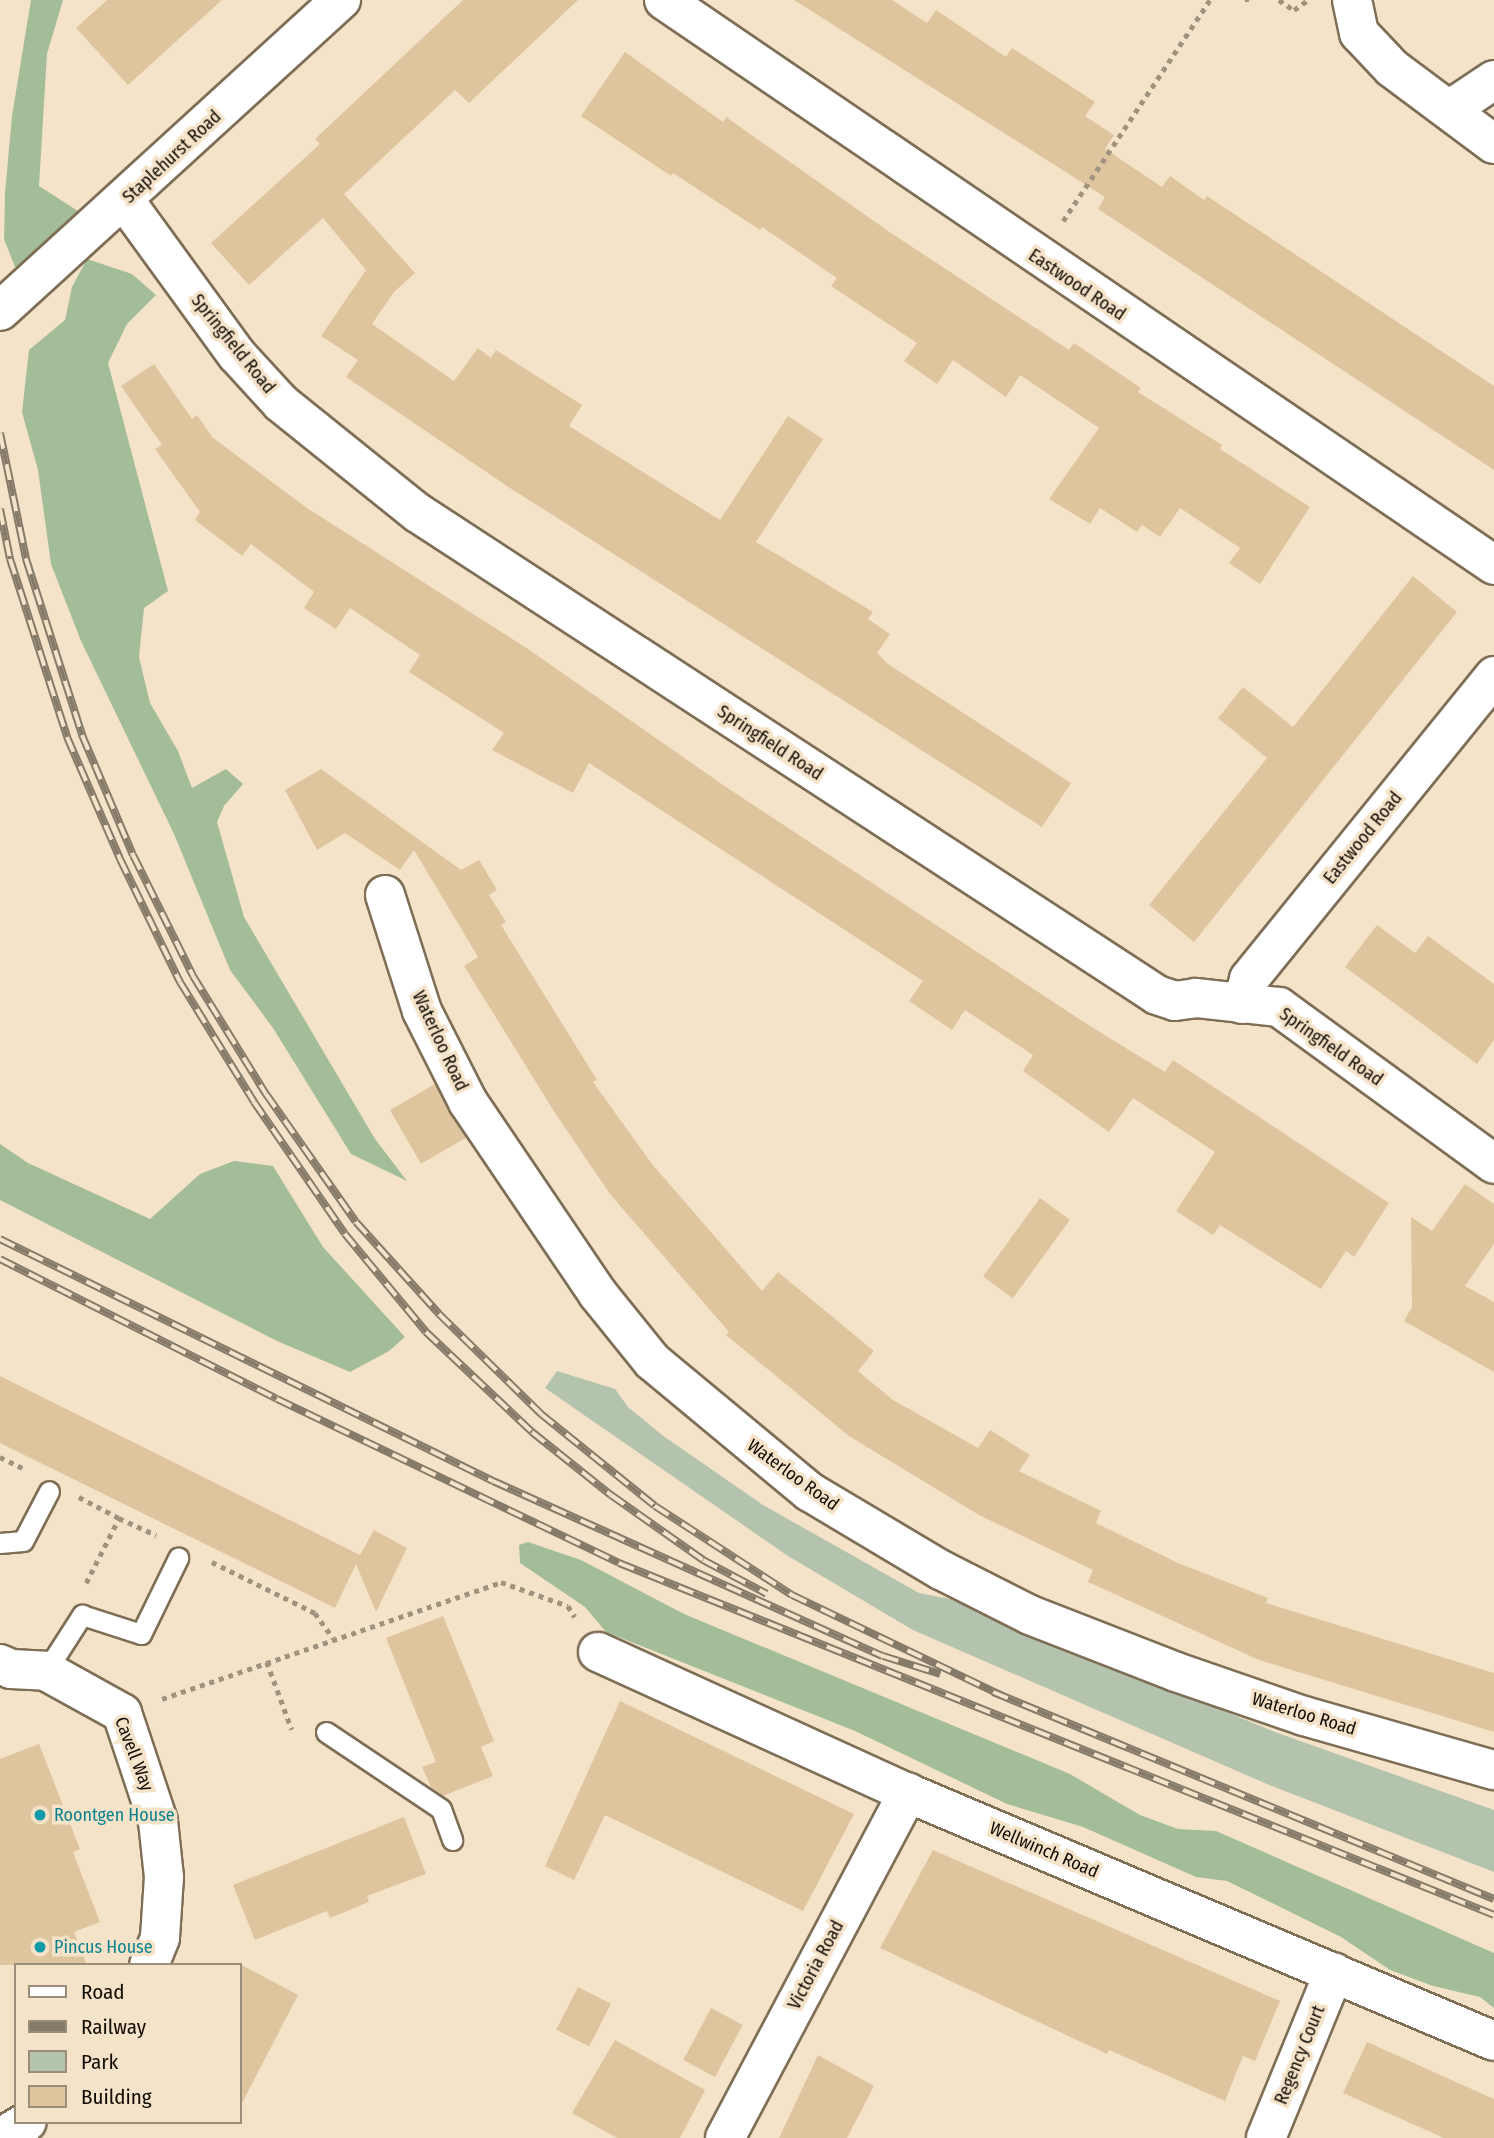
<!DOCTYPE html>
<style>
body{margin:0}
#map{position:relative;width:1494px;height:2138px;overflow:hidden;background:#f5e3c9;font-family:"Fira Sans Condensed",sans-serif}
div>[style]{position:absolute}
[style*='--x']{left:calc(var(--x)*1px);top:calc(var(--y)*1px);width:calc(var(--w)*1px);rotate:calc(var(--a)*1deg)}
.green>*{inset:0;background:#b3c3ad}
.forest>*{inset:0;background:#a3bd98}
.building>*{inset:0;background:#dec59e;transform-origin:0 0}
.path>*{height:4.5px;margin-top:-2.25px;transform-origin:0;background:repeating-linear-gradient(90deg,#9f927f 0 5px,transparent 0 10px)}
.roads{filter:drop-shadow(2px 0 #7e6e56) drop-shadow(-2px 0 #7e6e56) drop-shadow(0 2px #7e6e56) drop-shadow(0 -2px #7e6e56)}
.lane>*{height:19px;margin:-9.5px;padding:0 9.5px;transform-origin:9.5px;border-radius:9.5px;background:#fff}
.street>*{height:38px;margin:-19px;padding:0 19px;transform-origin:19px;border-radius:19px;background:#fff}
.rail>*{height:8px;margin-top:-4px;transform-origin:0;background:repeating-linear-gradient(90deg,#f5e3c9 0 16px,#867a69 0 32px);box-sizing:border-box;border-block:2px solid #867a69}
.dots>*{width:19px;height:19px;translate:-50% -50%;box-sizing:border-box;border:4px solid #f5e3c9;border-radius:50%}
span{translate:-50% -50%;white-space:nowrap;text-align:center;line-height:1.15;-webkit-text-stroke:7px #f5e3c9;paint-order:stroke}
.street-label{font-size:18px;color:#110c04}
.culture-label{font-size:18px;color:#0d838f}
.left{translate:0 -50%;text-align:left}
.legend{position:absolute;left:14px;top:1963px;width:228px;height:161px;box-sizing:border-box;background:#f5e3c9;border:2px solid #9a8d7a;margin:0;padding:9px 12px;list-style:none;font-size:21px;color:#110c04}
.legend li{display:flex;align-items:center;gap:14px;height:35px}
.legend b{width:35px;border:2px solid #9a8d7a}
</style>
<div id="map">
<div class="green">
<i style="clip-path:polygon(557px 1371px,615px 1389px,628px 1407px,662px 1435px,763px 1505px,919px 1593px,955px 1600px,1275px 1732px,1494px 1810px,1494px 1872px,1267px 1784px,913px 1630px,788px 1556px,545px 1388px)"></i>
</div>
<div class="forest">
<i style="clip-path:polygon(31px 0,63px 0,47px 54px,39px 186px,78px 211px,73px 240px,40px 260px,15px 267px,4px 239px,5px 193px,12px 116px)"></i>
<i style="clip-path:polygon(87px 259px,132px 274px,156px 295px,127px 324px,108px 363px,168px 591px,144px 608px,139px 657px,150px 703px,178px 751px,192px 788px,226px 769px,243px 784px,224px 806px,217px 822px,244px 917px,375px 1139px,407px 1181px,351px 1154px,273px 1028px,230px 970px,174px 834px,81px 641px,51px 564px,38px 470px,22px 412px,29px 350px,65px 320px,72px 287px)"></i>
<i style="clip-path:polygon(0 1144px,28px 1163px,150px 1219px,200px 1174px,234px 1161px,273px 1166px,323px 1247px,405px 1337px,389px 1351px,350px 1372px,277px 1341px,0 1200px)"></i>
<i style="clip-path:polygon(528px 1542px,581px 1560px,684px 1614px,1070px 1774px,1140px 1815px,1178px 1829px,1216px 1831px,1494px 1953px,1494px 2008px,1480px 1997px,1433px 1986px,1390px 1970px,1341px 1937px,1227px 1881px,1196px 1877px,1083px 1827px,1007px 1804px,855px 1731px,606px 1632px,585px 1607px,520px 1563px,519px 1545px)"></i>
</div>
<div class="building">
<i style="clip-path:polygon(107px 0,222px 0,128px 85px,76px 28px)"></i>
<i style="clip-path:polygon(463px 0,578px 0,469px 103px,455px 90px,344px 194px,415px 273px,394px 292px,372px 324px,454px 381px,478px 348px,491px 358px,496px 350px,582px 405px,569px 426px,720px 520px,788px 416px,823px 439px,756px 542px,873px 612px,868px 619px,890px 634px,877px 653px,888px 664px,1071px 783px,1042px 827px,507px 486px,346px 377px,358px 360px,321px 336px,366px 270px,323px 218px,249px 285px,211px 243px,320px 144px,315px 139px)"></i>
<i style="clip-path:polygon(794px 0,892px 0,927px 23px,936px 10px,1006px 57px,1012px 48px,1095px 102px,1085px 116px,1114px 135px,1105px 149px,1162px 187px,1170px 176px,1204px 200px,1207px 196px,1494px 386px,1494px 470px,1098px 209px,1105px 197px)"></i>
<i style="clip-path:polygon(625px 52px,723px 122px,726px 117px,891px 233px,1069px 350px,1074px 343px,1141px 388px,1138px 392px,1222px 445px,1220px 449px,1310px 507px,1260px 584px,1229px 563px,1240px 548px,1180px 508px,1160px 537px,1142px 525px,1137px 532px,1100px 508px,1090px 524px,1049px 499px,1099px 428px,1020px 375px,1006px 397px,953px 360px,937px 384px,904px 361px,917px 343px,831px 286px,837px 278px,762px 227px,760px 230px,673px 173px,671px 176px,581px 116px)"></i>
<i style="clip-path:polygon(154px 364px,192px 419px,197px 415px,212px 437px,307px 508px,528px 649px,729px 789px,1090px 1026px,1165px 1072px,1173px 1060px,1389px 1203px,1354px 1257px,1346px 1251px,1321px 1289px,1220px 1225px,1213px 1235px,1176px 1211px,1215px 1152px,1133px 1098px,1109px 1132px,1023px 1071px,1033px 1055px,965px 1010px,952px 1030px,909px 1001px,923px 981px,589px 763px,573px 793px,492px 750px,504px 733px,409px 672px,420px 655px,350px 608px,336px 629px,304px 608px,314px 592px,251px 544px,242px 556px,195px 520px,200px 512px,155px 449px,162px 445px,121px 386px)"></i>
<i style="clip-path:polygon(1413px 576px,1457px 612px,1194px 942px,1149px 905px,1267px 758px,1218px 718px,1243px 687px,1293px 727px)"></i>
<i style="clip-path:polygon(321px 769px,461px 870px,479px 860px,497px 890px,489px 895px,506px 922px,501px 925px,597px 1080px,593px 1082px,652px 1164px,762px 1291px,778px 1272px,874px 1351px,858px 1371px,893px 1400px,978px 1448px,990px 1430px,1030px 1455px,1019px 1471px,1101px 1511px,1096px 1523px,1178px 1563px,1268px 1598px,1266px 1603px,1494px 1673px,1494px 1732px,1259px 1660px,1088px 1582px,1093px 1570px,979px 1515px,849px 1436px,726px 1335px,729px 1332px,610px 1194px,555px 1113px,464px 966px,478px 957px,414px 850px,400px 870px,345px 833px,317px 850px,285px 790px)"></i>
<i style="clip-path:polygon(1377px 925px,1415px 953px,1428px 936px,1494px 984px,1494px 1040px,1477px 1064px,1345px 967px)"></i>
<i style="left:435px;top:1084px;width:62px;height:52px;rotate:60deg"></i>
<i style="clip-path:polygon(1465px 1184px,1494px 1204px,1494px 1244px,1465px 1286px,1494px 1302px,1494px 1372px,1404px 1321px,1412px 1307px,1411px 1217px,1432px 1231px)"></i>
<i style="left:1040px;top:1198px;width:37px;height:97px;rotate:36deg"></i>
<i style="clip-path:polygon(0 1376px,360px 1555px,374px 1530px,407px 1548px,376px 1612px,356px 1564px,335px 1608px,0 1443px)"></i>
<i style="clip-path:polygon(443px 1616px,494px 1741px,481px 1747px,493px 1776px,443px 1796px,431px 1787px,422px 1767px,436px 1762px,386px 1638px)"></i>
<i style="clip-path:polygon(620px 1701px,854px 1814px,803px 1911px,605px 1815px,574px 1880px,545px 1866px)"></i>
<i style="clip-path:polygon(39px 1744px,80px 1849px,73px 1852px,100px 1922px,74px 1932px,87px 1965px,0 1965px,0 1759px)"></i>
<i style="clip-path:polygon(404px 1817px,426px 1874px,367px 1896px,369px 1902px,330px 1918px,327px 1911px,255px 1940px,233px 1885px)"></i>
<i style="clip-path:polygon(933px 1850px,1280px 2001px,1255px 2061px,1243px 2056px,1225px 2101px,1109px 2050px,1107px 2054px,880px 1948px)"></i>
<i style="clip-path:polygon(240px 1964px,298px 1995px,240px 2107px)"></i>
<i style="left:578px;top:1987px;width:37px;height:48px;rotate:27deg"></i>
<i style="left:711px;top:2008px;width:36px;height:59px;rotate:28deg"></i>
<i style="clip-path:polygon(615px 2040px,705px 2090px,680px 2138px,617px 2138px,572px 2113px)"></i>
<i style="clip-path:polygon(1367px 2042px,1494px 2099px,1494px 2138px,1444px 2138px,1343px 2093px)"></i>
<i style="clip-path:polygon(818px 2055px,874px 2086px,847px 2138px,779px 2138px)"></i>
</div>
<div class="path">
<i style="--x:1245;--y:0;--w:4;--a:0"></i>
<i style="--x:1279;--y:0;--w:18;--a:34"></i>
<i style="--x:1294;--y:10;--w:17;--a:-36"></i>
<i style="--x:1063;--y:221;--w:265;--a:-56.4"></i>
<i style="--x:0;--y:1457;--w:28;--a:26"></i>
<i style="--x:79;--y:1497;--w:45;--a:27.7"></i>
<i style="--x:212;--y:1562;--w:115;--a:26.3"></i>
<i style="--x:315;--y:1613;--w:31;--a:54"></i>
<i style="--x:86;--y:1583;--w:73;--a:-63.1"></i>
<i style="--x:119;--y:1518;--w:41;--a:24.7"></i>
<i style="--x:267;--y:1662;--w:72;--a:69.8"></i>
<i style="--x:162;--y:1699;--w:359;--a:-19"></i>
<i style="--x:501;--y:1582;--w:71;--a:19.7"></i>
<i style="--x:568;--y:1606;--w:13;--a:58"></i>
</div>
<div class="roads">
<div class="lane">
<i style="--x:0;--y:1543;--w:23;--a:-5"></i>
<i style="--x:23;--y:1541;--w:56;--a:-62.5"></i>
<i style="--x:46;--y:1671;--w:67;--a:-57.3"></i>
<i style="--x:82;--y:1615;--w:62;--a:17.9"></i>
<i style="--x:141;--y:1634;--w:85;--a:-64"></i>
<i style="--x:326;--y:1732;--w:138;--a:33.8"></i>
<i style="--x:441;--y:1809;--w:33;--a:70"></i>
</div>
<div class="street">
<i style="--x:664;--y:0;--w:1004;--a:34.24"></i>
<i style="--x:1352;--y:0;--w:34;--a:78"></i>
<i style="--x:1359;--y:33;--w:48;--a:46.7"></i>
<i style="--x:1392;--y:68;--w:127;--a:36.7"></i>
<i style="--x:1449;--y:110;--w:54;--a:-33.7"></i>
<i style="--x:125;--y:201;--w:190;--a:54"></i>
<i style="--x:237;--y:355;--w:65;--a:47.5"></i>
<i style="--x:281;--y:403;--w:176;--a:38.8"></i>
<i style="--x:418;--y:513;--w:882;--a:33.11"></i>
<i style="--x:1157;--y:995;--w:19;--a:18"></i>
<i style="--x:1175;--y:1001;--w:21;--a:-8"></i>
<i style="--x:1196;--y:998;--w:83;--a:6.2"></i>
<i style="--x:1279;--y:1007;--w:266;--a:36.1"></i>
<i style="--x:0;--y:311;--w:462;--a:-42.4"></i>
<i style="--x:385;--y:895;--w:122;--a:72.3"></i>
<i style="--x:422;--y:1011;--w:102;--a:63.2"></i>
<i style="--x:468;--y:1102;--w:232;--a:55.9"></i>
<i style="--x:598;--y:1294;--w:86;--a:51.1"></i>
<i style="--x:652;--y:1361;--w:205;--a:39.7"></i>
<i style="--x:810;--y:1492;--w:152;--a:30.8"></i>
<i style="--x:941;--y:1570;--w:100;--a:26.8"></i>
<i style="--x:1030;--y:1615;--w:157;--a:21.3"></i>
<i style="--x:1176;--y:1672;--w:135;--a:19"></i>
<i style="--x:1304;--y:1716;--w:198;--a:15.9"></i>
<i style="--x:1242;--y:1004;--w:26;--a:-74"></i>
<i style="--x:1249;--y:979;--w:390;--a:-51"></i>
<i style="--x:598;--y:1652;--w:341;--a:24.5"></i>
<i style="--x:908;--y:1793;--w:636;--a:22.94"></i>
<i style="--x:0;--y:1664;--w:12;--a:24"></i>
<i style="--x:11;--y:1669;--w:35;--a:3"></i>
<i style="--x:46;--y:1671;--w:87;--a:28.9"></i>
<i style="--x:122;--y:1713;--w:114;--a:71.6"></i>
<i style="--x:158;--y:1821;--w:56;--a:83.9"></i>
<i style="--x:164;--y:1877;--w:61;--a:93.8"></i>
<i style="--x:160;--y:1938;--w:29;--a:112"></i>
<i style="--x:0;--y:2138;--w:31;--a:-31"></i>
<i style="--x:725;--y:2138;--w:391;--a:-62.1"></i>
<i style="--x:1266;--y:2138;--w:179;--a:-67.7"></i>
</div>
</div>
<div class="rail">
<i style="--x:0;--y:433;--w:129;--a:78.3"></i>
<i style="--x:26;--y:559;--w:185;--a:72.3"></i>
<i style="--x:82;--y:735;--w:130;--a:67"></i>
<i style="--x:133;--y:855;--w:135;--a:63.6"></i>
<i style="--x:193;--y:976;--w:139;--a:58.3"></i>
<i style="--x:266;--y:1094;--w:156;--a:54.9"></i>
<i style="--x:356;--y:1222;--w:124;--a:47.9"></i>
<i style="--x:439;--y:1314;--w:143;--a:44.4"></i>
<i style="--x:541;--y:1414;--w:146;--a:38.9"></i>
<i style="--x:655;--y:1506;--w:163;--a:33"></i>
<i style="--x:792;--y:1595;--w:232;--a:25.6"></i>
<i style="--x:0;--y:509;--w:51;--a:78.7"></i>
<i style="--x:10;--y:559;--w:187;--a:72.2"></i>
<i style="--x:67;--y:737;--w:133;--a:66.5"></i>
<i style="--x:120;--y:859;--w:137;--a:64"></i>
<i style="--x:180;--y:982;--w:141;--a:58.3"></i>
<i style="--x:254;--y:1102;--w:160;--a:55.4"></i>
<i style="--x:345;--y:1234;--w:127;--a:50.4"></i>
<i style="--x:426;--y:1332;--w:146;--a:43.3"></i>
<i style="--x:532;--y:1432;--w:101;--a:38.6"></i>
<i style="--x:611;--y:1495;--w:113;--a:35.2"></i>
<i style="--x:703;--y:1560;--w:72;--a:28"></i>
<i style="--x:0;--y:1239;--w:549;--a:26.15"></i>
<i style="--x:493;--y:1481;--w:427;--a:24.2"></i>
<i style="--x:883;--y:1656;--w:60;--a:17.5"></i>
<i style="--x:0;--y:1259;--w:310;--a:26.8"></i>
<i style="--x:277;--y:1399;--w:379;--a:25.6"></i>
<i style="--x:619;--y:1563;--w:943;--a:21.91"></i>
<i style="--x:993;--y:1692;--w:542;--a:22.45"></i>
</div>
<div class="dots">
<i style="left:40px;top:1815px;background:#0f9aa8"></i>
<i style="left:40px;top:1947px;background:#0f9aa8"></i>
</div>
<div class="street-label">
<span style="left:172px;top:157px;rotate:-43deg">Staplehurst Road</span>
<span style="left:1077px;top:285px;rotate:34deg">Eastwood Road</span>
<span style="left:233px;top:344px;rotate:51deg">Springfield Road</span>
<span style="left:770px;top:743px;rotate:33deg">Springfield Road</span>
<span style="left:1363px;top:838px;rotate:-51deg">Eastwood Road</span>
<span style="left:440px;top:1041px;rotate:65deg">Waterloo Road</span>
<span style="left:1331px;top:1047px;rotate:35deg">Springfield Road</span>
<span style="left:793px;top:1475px;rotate:36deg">Waterloo Road</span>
<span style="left:1304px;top:1714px;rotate:17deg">Waterloo Road</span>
<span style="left:134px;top:1754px;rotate:69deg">Cavell Way</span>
<span style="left:1044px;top:1850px;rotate:23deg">Wellwinch Road</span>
<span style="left:816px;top:1965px;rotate:-62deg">Victoria Road</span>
<span style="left:1300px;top:2055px;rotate:-68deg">Regency Court</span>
</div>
<div class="culture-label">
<span class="left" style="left:54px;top:1815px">Roontgen House</span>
<span class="left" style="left:54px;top:1947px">Pincus House</span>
</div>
<ul class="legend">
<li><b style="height:9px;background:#fff"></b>Road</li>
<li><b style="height:9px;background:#867a69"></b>Railway</li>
<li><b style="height:19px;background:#b3c3ad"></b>Park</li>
<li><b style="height:19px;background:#dec59e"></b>Building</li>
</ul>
</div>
